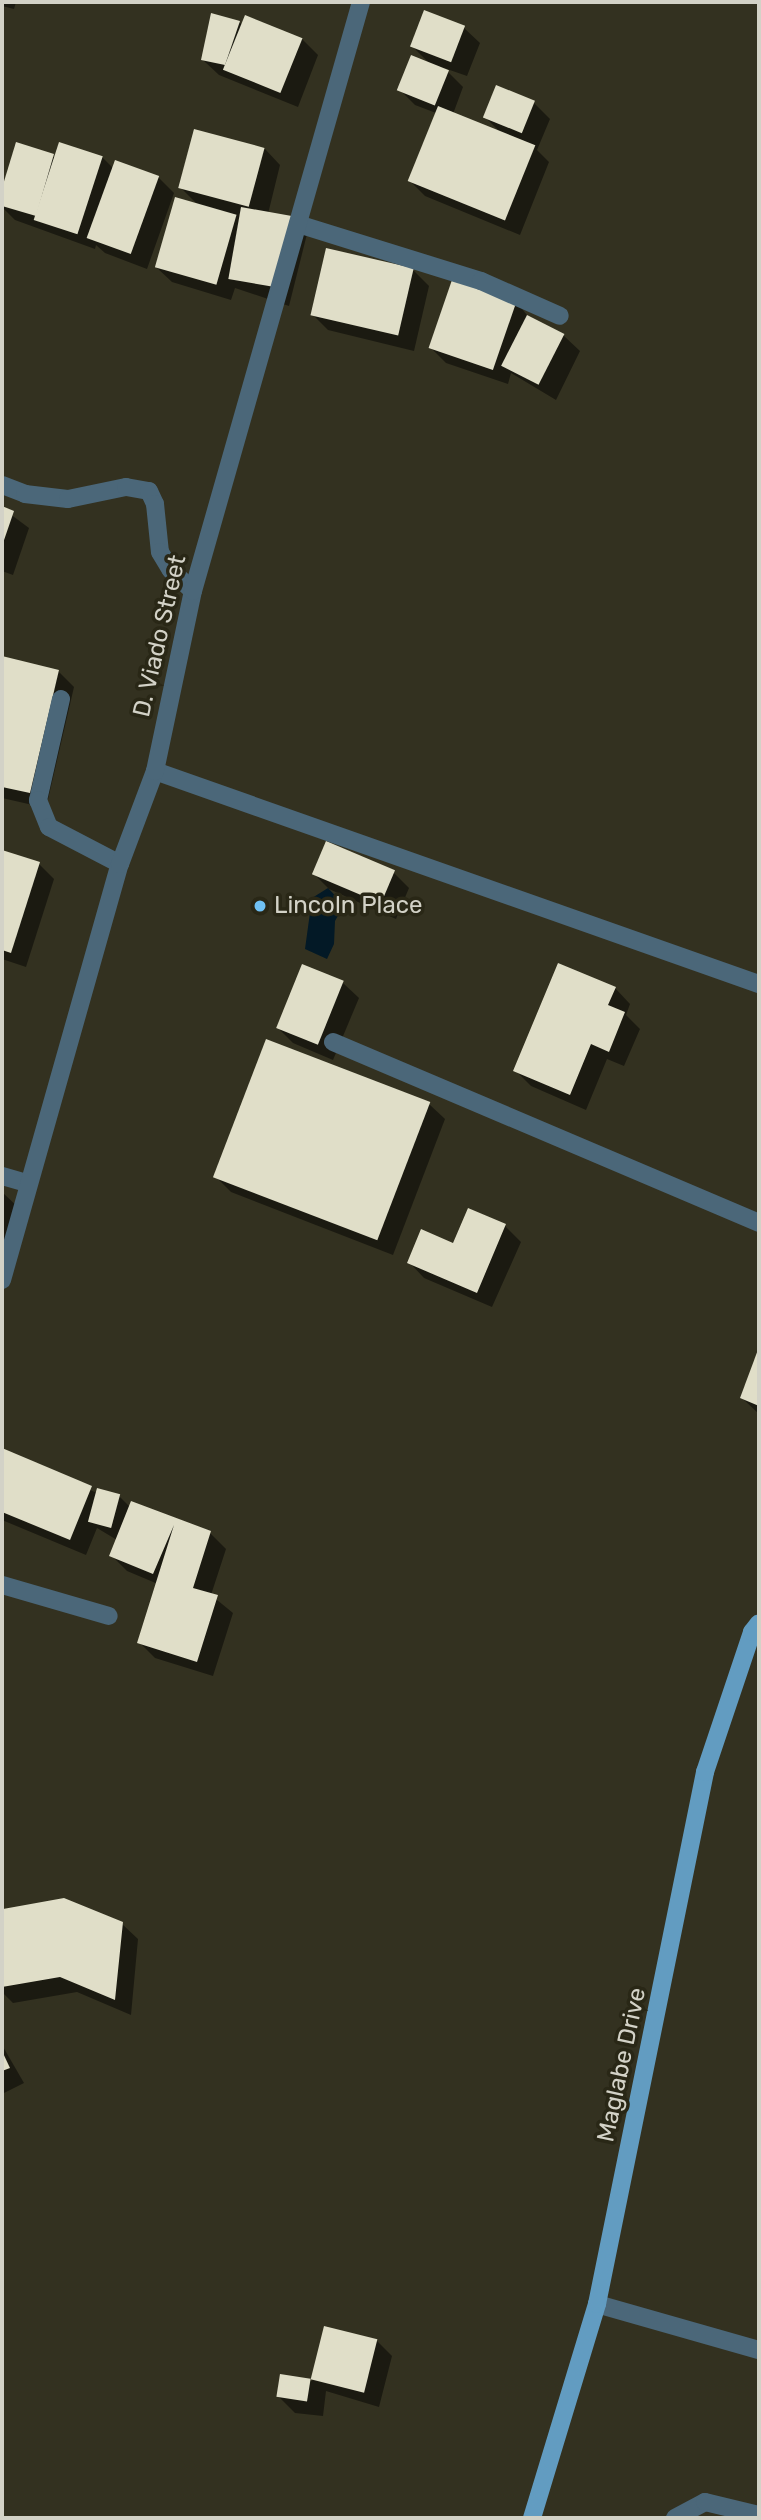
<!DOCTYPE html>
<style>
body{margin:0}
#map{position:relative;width:761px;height:2520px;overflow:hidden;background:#333120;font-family:Rubik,sans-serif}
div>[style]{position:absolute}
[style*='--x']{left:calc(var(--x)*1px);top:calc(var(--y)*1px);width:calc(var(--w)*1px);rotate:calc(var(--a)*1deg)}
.water>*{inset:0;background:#031926}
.shadow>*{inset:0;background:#0007}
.building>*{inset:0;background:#e0dec8;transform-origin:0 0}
.minor>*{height:18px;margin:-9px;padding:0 9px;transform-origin:9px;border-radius:9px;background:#4b6779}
.major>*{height:18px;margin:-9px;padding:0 9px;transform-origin:9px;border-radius:9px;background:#629cc1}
.dots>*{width:19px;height:19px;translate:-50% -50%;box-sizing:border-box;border:4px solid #292716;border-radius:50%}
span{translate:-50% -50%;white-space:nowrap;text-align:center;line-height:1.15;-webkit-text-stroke:7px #292716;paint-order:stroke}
.street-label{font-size:24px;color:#d3d2c7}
.poi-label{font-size:24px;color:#d3d2c7}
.left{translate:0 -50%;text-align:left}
.frame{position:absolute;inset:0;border:4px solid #d3d2c7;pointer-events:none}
</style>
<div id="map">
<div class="water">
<i style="clip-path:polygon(328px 888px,344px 905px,335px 921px,334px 944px,327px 959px,305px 949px,312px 898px)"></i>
</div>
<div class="shadow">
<i style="clip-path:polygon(2px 2px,16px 2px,14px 9px,2px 6px)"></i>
<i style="clip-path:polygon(239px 23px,302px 39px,318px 55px,298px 107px,219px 75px,203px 60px)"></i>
<i style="clip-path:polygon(464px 28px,480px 43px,467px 76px,444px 68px,463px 87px,453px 114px,501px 133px,485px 117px,534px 103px,550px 119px,537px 150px,549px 162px,520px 235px,425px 196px,409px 180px,436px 113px,415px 105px,399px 89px,431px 65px,412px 46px)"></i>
<i style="clip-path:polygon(17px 144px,56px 158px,102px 157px,114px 169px,158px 177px,174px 193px,147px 269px,105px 253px,96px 245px,95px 249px,15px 220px,2px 207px,2px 195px)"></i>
<i style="clip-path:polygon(265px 149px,280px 165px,268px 214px,307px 234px,289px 306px,235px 288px,231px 300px,172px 282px,156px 267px,198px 205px,181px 188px)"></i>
<i style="clip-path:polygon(413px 270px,429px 286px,414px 351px,328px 330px,312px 314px)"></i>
<i style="clip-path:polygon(516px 301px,530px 319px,564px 336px,580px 351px,556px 400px,511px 373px,508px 384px,446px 363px,430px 347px)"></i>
<i style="clip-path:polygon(2px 508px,29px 528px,13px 575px,2px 571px)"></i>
<i style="clip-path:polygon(2px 658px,58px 671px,74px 687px,46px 808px,2px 798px)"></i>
<i style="clip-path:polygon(2px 852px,39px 864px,54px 879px,26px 967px,2px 959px)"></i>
<i style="clip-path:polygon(313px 873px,394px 873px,409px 888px,396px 919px,329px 889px)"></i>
<i style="clip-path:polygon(303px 966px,343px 983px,359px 998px,333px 1060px,293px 1043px,277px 1027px)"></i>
<i style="clip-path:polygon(615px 988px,630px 1004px,626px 1015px,640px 1029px,624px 1066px,607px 1059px,586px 1110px,531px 1086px,515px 1070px)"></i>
<i style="clip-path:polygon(429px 1104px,445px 1119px,393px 1255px,231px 1192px,215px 1176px)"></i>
<i style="clip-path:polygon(2px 1192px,20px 1209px,2px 1279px)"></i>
<i style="clip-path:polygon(469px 1210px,505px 1226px,521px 1242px,492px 1307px,424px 1278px,409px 1262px,454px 1246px)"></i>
<i style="clip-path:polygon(759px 1352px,759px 1414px,742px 1398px)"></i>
<i style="clip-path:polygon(2px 1450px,97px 1493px,119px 1496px,130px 1507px,210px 1533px,226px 1549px,211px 1595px,233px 1613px,213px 1676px,155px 1658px,139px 1642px,158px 1584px,127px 1571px,111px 1555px,117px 1540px,97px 1528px,86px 1555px,2px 1520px)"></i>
<i style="clip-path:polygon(5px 1910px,122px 1924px,138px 1939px,131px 2015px,77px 1992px,13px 2003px,2px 1992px)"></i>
<i style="clip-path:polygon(2px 2045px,24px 2083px,2px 2094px)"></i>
<i style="clip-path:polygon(326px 2328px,376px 2340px,392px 2356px,379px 2407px,326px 2391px,323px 2416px,295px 2413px,279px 2397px,282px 2376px,312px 2381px)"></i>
</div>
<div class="building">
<i style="left:424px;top:10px;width:44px;height:39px;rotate:21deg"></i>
<i style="clip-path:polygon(211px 13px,240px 21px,225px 65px,201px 60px)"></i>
<i style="left:245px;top:15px;width:62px;height:59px;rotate:22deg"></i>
<i style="left:411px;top:55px;width:41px;height:38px;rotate:22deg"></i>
<i style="left:496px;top:85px;width:42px;height:35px;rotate:22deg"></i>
<i style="left:438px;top:106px;width:105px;height:81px;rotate:22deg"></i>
<i style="left:194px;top:129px;width:73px;height:61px;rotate:15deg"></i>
<i style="clip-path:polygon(16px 142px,54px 154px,36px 216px,2px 206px,2px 188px)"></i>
<i style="left:59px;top:142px;width:46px;height:82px;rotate:18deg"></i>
<i style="left:115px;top:160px;width:47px;height:83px;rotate:20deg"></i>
<i style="left:175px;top:197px;width:64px;height:73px;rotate:16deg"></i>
<i style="left:241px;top:207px;width:53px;height:73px;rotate:10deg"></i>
<i style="left:326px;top:248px;width:90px;height:69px;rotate:13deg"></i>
<i style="left:453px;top:277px;width:68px;height:75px;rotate:19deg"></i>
<i style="left:527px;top:315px;width:42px;height:57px;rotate:27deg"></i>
<i style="clip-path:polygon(2px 506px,14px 511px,2px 546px)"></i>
<i style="clip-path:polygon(2px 656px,59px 670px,30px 793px,2px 787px)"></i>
<i style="left:326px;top:841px;width:75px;height:36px;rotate:23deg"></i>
<i style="clip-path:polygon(2px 850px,40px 862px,11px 953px,2px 950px)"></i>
<i style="clip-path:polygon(558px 963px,616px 987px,608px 1005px,625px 1012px,609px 1052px,591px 1044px,570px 1095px,513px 1071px)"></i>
<i style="left:302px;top:964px;width:45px;height:69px;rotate:22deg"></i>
<i style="left:266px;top:1039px;width:176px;height:148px;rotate:21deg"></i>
<i style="clip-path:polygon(468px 1208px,506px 1224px,477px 1293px,407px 1263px,421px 1229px,453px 1243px)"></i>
<i style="clip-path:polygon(759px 1347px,759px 1406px,740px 1398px)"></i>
<i style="clip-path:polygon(2px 1448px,92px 1486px,70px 1540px,2px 1512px)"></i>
<i style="left:97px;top:1488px;width:24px;height:35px;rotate:15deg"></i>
<i style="clip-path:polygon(131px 1501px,211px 1531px,193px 1588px,218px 1595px,197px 1662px,137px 1643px,174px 1525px,153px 1574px,109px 1556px)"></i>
<i style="clip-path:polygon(64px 1898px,123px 1922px,115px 2000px,60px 1977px,2px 1987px,3px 1909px)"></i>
<i style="clip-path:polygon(2px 2051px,10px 2068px,2px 2071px)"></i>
<i style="left:324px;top:2326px;width:55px;height:55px;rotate:14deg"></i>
<i style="left:280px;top:2374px;width:31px;height:23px;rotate:9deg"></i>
</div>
<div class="minor">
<i style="--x:298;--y:224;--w:192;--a:17.3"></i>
<i style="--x:481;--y:281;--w:86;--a:23.9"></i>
<i style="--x:2;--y:485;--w:25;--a:21"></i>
<i style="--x:25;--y:494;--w:43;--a:6.6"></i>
<i style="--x:68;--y:499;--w:59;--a:-11.7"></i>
<i style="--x:126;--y:487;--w:23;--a:10"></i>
<i style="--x:149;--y:491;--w:14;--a:65"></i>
<i style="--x:155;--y:504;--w:48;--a:84.1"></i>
<i style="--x:160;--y:552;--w:21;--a:59"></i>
<i style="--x:171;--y:570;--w:30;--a:44"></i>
<i style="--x:61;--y:699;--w:104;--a:102.8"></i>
<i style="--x:38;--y:800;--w:29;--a:68"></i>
<i style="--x:49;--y:827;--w:80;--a:27.5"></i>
<i style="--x:155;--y:771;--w:640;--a:19.43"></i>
<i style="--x:333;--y:1042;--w:463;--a:23"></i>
<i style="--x:2;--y:1176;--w:26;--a:16"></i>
<i style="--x:2;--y:1280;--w:432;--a:-74.2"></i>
<i style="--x:120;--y:864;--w:99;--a:-69.4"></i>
<i style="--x:155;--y:771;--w:184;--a:-78.1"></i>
<i style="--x:193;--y:591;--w:612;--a:-74.08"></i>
<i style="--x:2;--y:1585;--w:111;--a:16.2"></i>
<i style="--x:597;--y:2304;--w:168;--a:15.9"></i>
<i style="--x:675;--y:2518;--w:34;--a:-28"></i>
<i style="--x:705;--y:2502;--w:56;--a:13.5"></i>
</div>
<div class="major">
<i style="--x:532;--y:2518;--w:224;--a:-73.1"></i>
<i style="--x:597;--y:2304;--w:543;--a:-78.52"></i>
<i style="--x:705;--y:1772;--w:148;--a:-71.4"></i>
<i style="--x:752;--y:1632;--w:11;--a:-52"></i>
</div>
<div class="dots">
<i style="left:260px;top:906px;background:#70c1f4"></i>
</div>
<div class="street-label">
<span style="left:160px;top:636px;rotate:-77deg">D. Viado Street</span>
<span style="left:622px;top:2065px;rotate:-78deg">Maglabe Drive</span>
</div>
<div class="poi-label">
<span class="left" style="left:274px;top:906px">Lincoln Place</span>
</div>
<div class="frame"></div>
</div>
